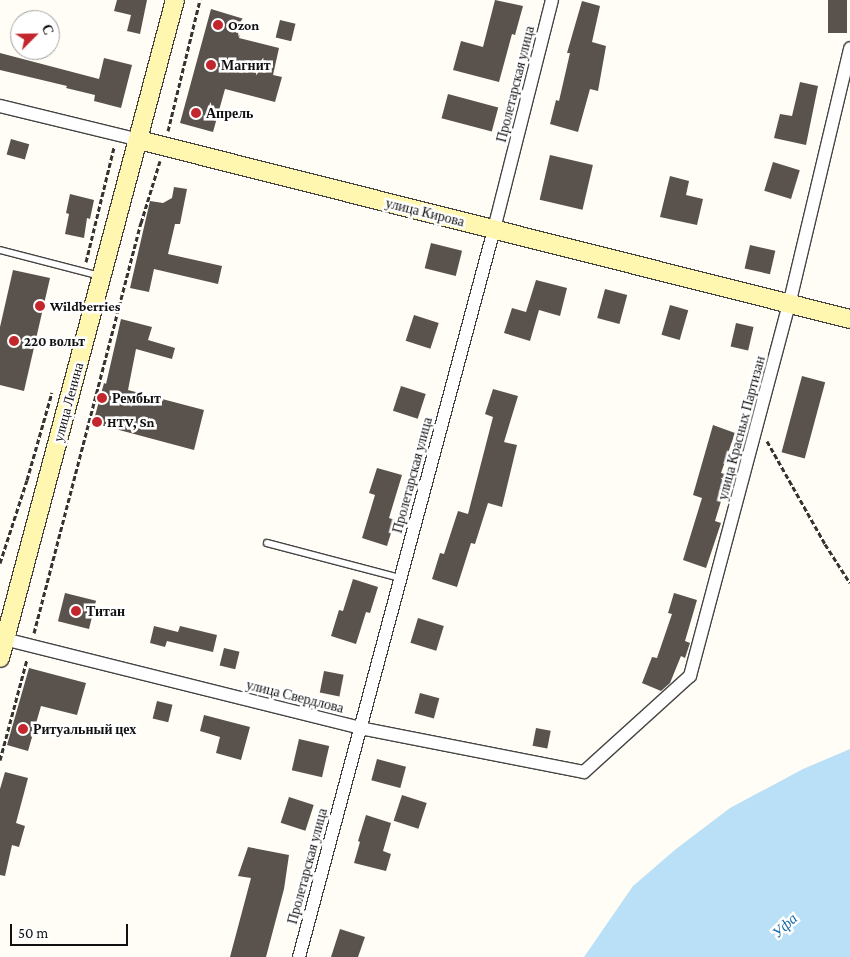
<!DOCTYPE html>
<meta charset="utf-8">
<style>
body{margin:0}
#map{position:relative;width:850px;height:957px;overflow:hidden;background:#fffdf5;font-family:"Crimson Pro",serif}
div>[style]{position:absolute}
[style*='--x']{left:calc(var(--x)*1px);top:calc(var(--y)*1px);width:calc(var(--w)*1px);rotate:calc(var(--a)*1deg)}
.water>*{inset:0;background:#b9e0f7}
.building>*{inset:0;background:#5a524d;transform-origin:0 0}
.path>*{height:3px;margin-top:-1.5px;transform-origin:0;background:repeating-linear-gradient(90deg,#333 0 5px,transparent 0 7.5px)}
.roads{filter:drop-shadow(1px 0 #444) drop-shadow(-1px 0 #444) drop-shadow(0 1px #444) drop-shadow(0 -1px #444)}
.lane>*{height:6px;margin:-3px;padding:0 3px;transform-origin:3px;border-radius:3px;background:#fff}
.street>*{height:12px;margin:-6px;padding:0 6px;transform-origin:6px;border-radius:6px;background:#fff}
.secondary>*{height:18px;margin:-9px;padding:0 9px;transform-origin:9px;border-radius:9px;background:#fff6b0}
.dots>*{width:14px;height:14px;translate:-50% -50%;box-sizing:border-box;border:2px solid #fff;border-radius:50%}
span{translate:-50% -50%;white-space:nowrap;text-align:center;line-height:1.15;-webkit-text-stroke:5px #fff;paint-order:stroke}
.poi-label{font-size:14px;color:#111;font-weight:700}
.left{translate:0 -50%;text-align:left}
.street-label{font-size:14px;color:#111}
.water-label{font-size:15px;color:#1768a6;font-style:italic}
.north{position:absolute;left:10px;top:10px;width:50px;height:50px;box-sizing:border-box;background:#fff;border:1px solid #a0a0a0;border-radius:50%;rotate:67deg;font-size:14px;font-weight:700;line-height:20px;text-align:center;color:#111}
.north::after{content:'';display:block;margin:auto;width:18px;height:22px;background:#c4262e;clip-path:polygon(50% 0,100% 100%,50% 72%,0 100%)}
.scale{position:absolute;left:10px;top:924px;width:118px;height:22px;box-sizing:border-box;border:2px solid #111;border-top:0;padding-left:6px;font-size:15px;line-height:18px;white-space:nowrap;color:#111;-webkit-text-stroke:4px #fff;paint-order:stroke}
</style>
<div id="map">
<div class="water">
<i style="clip-path:polygon(850px 749px,850px 957px,584px 957px,633px 886px,676px 849px,730px 808px,803px 769px)"></i>
</div>
<div class="building">
<i style="clip-path:polygon(117px 0,147px 0,140px 34px,127px 31px,131px 15px,114px 11px)"></i>
<i style="clip-path:polygon(495px 0,523px 6px,515px 35px,512px 34px,499px 82px,453px 70px,461px 41px,483px 47px)"></i>
<i style="left:828px;top:0;width:19px;height:33px"></i>
<i style="clip-path:polygon(582px 1px,600px 6px,592px 42px,606px 46px,598px 91px,590px 89px,578px 132px,550px 124px,556px 100px,559px 101px,570px 53px,567px 53px)"></i>
<i style="clip-path:polygon(211px 9px,244px 19px,239px 38px,279px 48px,273px 75px,282px 77px,275px 102px,225px 89px,213px 132px,180px 123px)"></i>
<i style="left:280px;top:20px;width:16px;height:18px;rotate:14deg"></i>
<i style="clip-path:polygon(0 53px,99px 79px,104px 58px,132px 65px,121px 108px,94px 101px,95px 95px,66px 88px,67px 86px,0 70px)"></i>
<i style="clip-path:polygon(800px 82px,818px 86px,806px 145px,774px 138px,780px 114px,792px 116px)"></i>
<i style="left:448px;top:94px;width:52px;height:25px;rotate:15deg"></i>
<i style="left:11px;top:139px;width:19px;height:16px;rotate:16deg"></i>
<i style="left:550px;top:155px;width:44px;height:46px;rotate:13deg"></i>
<i style="left:773px;top:162px;width:28px;height:30px;rotate:17deg"></i>
<i style="clip-path:polygon(670px 176px,689px 181px,686px 195px,703px 199px,697px 225px,660px 217px)"></i>
<i style="clip-path:polygon(174px 187px,187px 189px,180px 224px,175px 224px,168px 254px,222px 266px,218px 284px,154px 269px,149px 292px,130px 288px,150px 201px,163px 203px,172px 198px)"></i>
<i style="clip-path:polygon(70px 194px,94px 200px,90px 219px,87px 218px,84px 238px,65px 234px,69px 214px,66px 213px)"></i>
<i style="left:431px;top:243px;width:32px;height:26px;rotate:14deg"></i>
<i style="left:750px;top:245px;width:26px;height:24px;rotate:13deg"></i>
<i style="clip-path:polygon(13px 270px,50px 278px,24px 391px,0 385px,0 327px)"></i>
<i style="clip-path:polygon(536px 280px,567px 288px,560px 316px,539px 310px,530px 341px,504px 333px,512px 308px,526px 312px)"></i>
<i style="left:605px;top:289px;width:23px;height:30px;rotate:15deg"></i>
<i style="left:670px;top:305px;width:19px;height:31px;rotate:16deg"></i>
<i style="left:414px;top:315px;width:26px;height:27px;rotate:18deg"></i>
<i style="clip-path:polygon(121px 319px,152px 327px,148px 340px,175px 348px,172px 359px,136px 349px,128px 390px,204px 410px,194px 450px,93px 423px,104px 383px,106px 384px)"></i>
<i style="left:736px;top:323px;width:18px;height:24px;rotate:13deg"></i>
<i style="left:802px;top:376px;width:24px;height:79px;rotate:15deg"></i>
<i style="left:401px;top:386px;width:26px;height:26px;rotate:18deg"></i>
<i style="clip-path:polygon(493px 389px,518px 396px,504px 442px,517px 445px,502px 507px,488px 503px,475px 544px,471px 543px,457px 587px,432px 579px,440px 553px,444px 554px,458px 511px,468px 514px,493px 417px,485px 414px)"></i>
<i style="clip-path:polygon(713px 425px,735px 433px,721px 473px,729px 475px,715px 521px,721px 523px,706px 568px,683px 560px,702px 498px,693px 495px)"></i>
<i style="clip-path:polygon(377px 468px,402px 475px,389px 518px,395px 520px,387px 546px,362px 538px,375px 495px,369px 493px)"></i>
<i style="clip-path:polygon(353px 579px,378px 587px,370px 613px,366px 612px,356px 644px,331px 636px,339px 610px,343px 611px)"></i>
<i style="left:65px;top:593px;width:32px;height:29px;rotate:14deg"></i>
<i style="clip-path:polygon(674px 593px,697px 600px,685px 641px,690px 643px,685px 658px,681px 656px,670px 683px,661px 691px,642px 683px,652px 657px,657px 658px,672px 614px,668px 613px)"></i>
<i style="left:418px;top:618px;width:27px;height:26px;rotate:17deg"></i>
<i style="clip-path:polygon(154px 626px,178px 632px,180px 626px,217px 635px,213px 652px,167px 641px,165px 647px,150px 643px)"></i>
<i style="left:224px;top:648px;width:16px;height:18px;rotate:14deg"></i>
<i style="clip-path:polygon(29px 668px,86px 683px,77px 715px,41px 706px,28px 751px,7px 745px)"></i>
<i style="left:324px;top:671px;width:20px;height:22px;rotate:11deg"></i>
<i style="left:420px;top:693px;width:20px;height:21px;rotate:15deg"></i>
<i style="left:157px;top:701px;width:16px;height:18px;rotate:14deg"></i>
<i style="clip-path:polygon(204px 715px,250px 727px,241px 760px,216px 753px,220px 737px,200px 731px)"></i>
<i style="left:536px;top:728px;width:15px;height:18px;rotate:11deg"></i>
<i style="left:299px;top:739px;width:31px;height:32px;rotate:13deg"></i>
<i style="left:377px;top:759px;width:30px;height:22px;rotate:15deg"></i>
<i style="clip-path:polygon(5px 772px,28px 778px,16px 823px,25px 826px,19px 847px,12px 845px,5px 876px,0 875px,0 789px)"></i>
<i style="left:402px;top:795px;width:26px;height:27px;rotate:18deg"></i>
<i style="left:289px;top:797px;width:26px;height:27px;rotate:18deg"></i>
<i style="clip-path:polygon(366px 815px,391px 823px,383px 851px,391px 854px,386px 871px,354px 863px,360px 842px,358px 841px)"></i>
<i style="clip-path:polygon(248px 847px,289px 855px,284px 889px,266px 957px,230px 957px,251px 878px,238px 876px)"></i>
<i style="clip-path:polygon(340px 929px,365px 937px,358px 957px,331px 957px)"></i>
</div>
<div class="path">
<i style="--x:168;--y:131;--w:135;--a:-76.3"></i>
<i style="--x:86;--y:262;--w:118;--a:-76.3"></i>
<i style="--x:767;--y:441;--w:118;--a:60.6"></i>
<i style="--x:825;--y:544;--w:46;--a:57.3"></i>
<i style="--x:0;--y:563;--w:87;--a:-72"></i>
<i style="--x:27;--y:480;--w:91;--a:-74.1"></i>
<i style="--x:34;--y:633;--w:424;--a:-75.4"></i>
<i style="--x:141;--y:223;--w:65;--a:-73"></i>
<i style="--x:0;--y:760;--w:105;--a:-75"></i>
</div>
<div class="roads">
<div class="lane">
<i style="--x:0;--y:250;--w:103;--a:14.6"></i>
<i style="--x:267;--y:543;--w:138;--a:14.7"></i>
</div>
<div class="street">
<i style="--x:0;--y:106;--w:143;--a:13.7"></i>
<i style="--x:0;--y:638;--w:371;--a:14"></i>
<i style="--x:360;--y:728;--w:228;--a:11.1"></i>
<i style="--x:584;--y:772;--w:143;--a:-42.2"></i>
<i style="--x:690;--y:676;--w:384;--a:-75.1"></i>
<i style="--x:789;--y:305;--w:264;--a:-76.6"></i>
<i style="--x:299;--y:957;--w:754;--a:-75"></i>
<i style="--x:494;--y:229;--w:236;--a:-75.8"></i>
</div>
<div class="secondary">
<i style="--x:139;--y:140;--w:733;--a:14.13"></i>
<i style="--x:0;--y:658;--w:681;--a:-75.11"></i>
</div>
</div>
<div class="dots">
<i style="left:218px;top:25px;background:#c4262e"></i>
<i style="left:211px;top:65px;background:#c4262e"></i>
<i style="left:196px;top:113px;background:#c4262e"></i>
<i style="left:40px;top:306px;background:#c4262e"></i>
<i style="left:14px;top:341px;background:#c4262e"></i>
<i style="left:102px;top:398px;background:#c4262e"></i>
<i style="left:97px;top:422px;background:#c4262e"></i>
<i style="left:76px;top:611px;background:#c4262e"></i>
<i style="left:23px;top:729px;background:#c4262e"></i>
</div>
<div class="poi-label">
<span class="left" style="left:228px;top:25px">Ozon</span>
<span class="left" style="left:221px;top:65px">Магнит</span>
<span class="left" style="left:206px;top:113px">Апрель</span>
<span class="left" style="left:50px;top:306px">Wildberries</span>
<span class="left" style="left:24px;top:341px">220 вольт</span>
<span class="left" style="left:112px;top:398px">Рембыт</span>
<span class="left" style="left:107px;top:422px">HTV, Sn</span>
<span class="left" style="left:86px;top:611px">Титан</span>
<span class="left" style="left:33px;top:729px">Ритуальный цех</span>
</div>
<div class="street-label">
<span style="left:515px;top:84px;rotate:-76deg">Пролетарская улица</span>
<span style="left:425px;top:212px;rotate:14deg">улица Кирова</span>
<span style="left:68px;top:402px;rotate:-75deg">улица Ленина</span>
<span style="left:741px;top:428px;rotate:-75deg">улица Красных Партизан</span>
<span style="left:412px;top:475px;rotate:-75deg">Пролетарская улица</span>
<span style="left:295px;top:696px;rotate:14deg">улица Свердлова</span>
<span style="left:307px;top:866px;rotate:-75deg">Пролетарская улица</span>
</div>
<div class="water-label">
<span style="left:785px;top:926px;rotate:-43deg">Уфа</span>
</div>
<div class="north">С</div>
<div class="scale">50 m</div>
</div>
